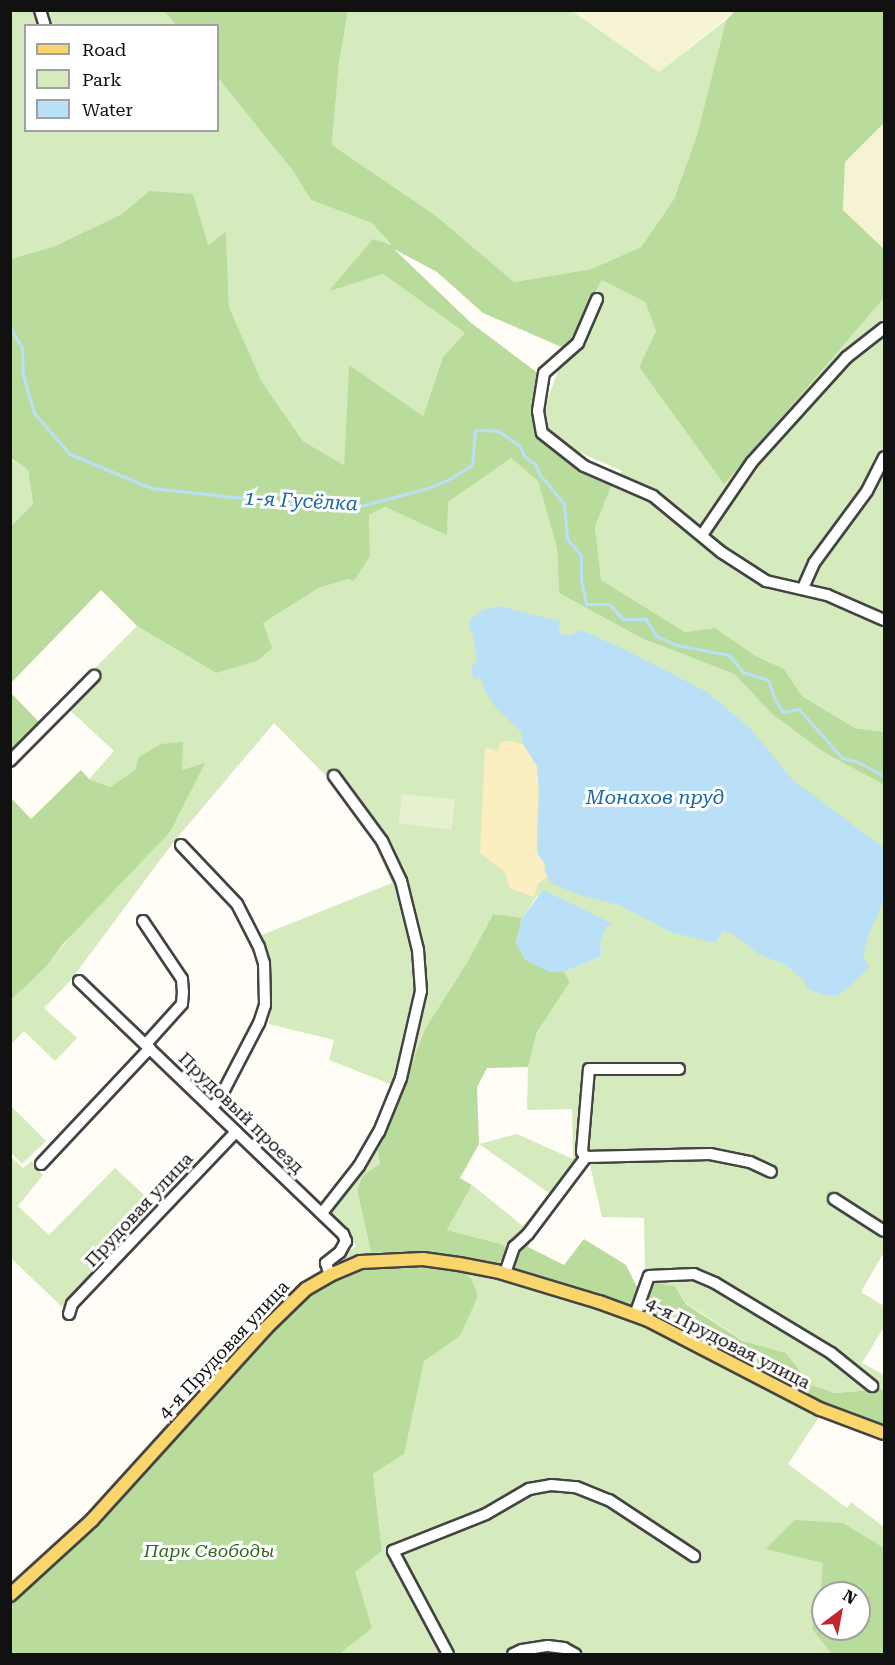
<!DOCTYPE html>
<meta charset="utf-8">
<style>
body{margin:0}
#map{position:relative;width:895px;height:1665px;overflow:hidden;background:#fffdf5;font-family:"Roboto Serif",serif}
div>[style]{position:absolute}
[style*='--x']{left:calc(var(--x)*1px);top:calc(var(--y)*1px);width:calc(var(--w)*1px);rotate:calc(var(--a)*1deg)}
.farmland>*{inset:0;background:#f6f3d4}
.green>*{inset:0;background:#d5ebbd}
.forest>*{inset:0;background:#b9dc9c}
.sand>*{inset:0;background:#fbeec1}
.pitch>*{inset:0;background:#e6f2cf;transform-origin:0 0}
.water>*{inset:0;background:#b9e0f7}
.stream>*{height:3px;margin:-1.5px;padding:0 1.5px;transform-origin:1.5px;border-radius:1.5px;background:#b9e0f7}
.roads{filter:drop-shadow(2px 0 #444) drop-shadow(-2px 0 #444) drop-shadow(0 2px #444) drop-shadow(0 -2px #444)}
.minor>*{height:10px;margin:-5px;padding:0 5px;transform-origin:5px;border-radius:5px;background:#fff}
.major>*{height:12px;margin:-6px;padding:0 6px;transform-origin:6px;border-radius:6px;background:#f9d66b}
span{translate:-50% -50%;white-space:nowrap;text-align:center;line-height:1.15;-webkit-text-stroke:6px #fff;paint-order:stroke}
.street-label{font-size:18px;color:#111}
.park-label{font-size:18px;color:#2f6b1f;font-style:italic}
.water-label{font-size:20px;color:#1768a6;font-style:italic}
.frame{position:absolute;inset:0;border:12px solid #111;pointer-events:none}
.legend{position:absolute;left:24px;top:24px;width:195px;height:108px;box-sizing:border-box;background:#fff;border:2px solid #a0a0a0;margin:0;padding:8px 10px;list-style:none;font-size:18px;color:#111}
.legend li{display:flex;align-items:center;gap:12px;height:30px}
.legend b{width:30px;border:2px solid #a0a0a0}
.north{position:absolute;left:811px;top:1581px;width:60px;height:60px;box-sizing:border-box;background:#fff;border:2px solid #a0a0a0;border-radius:50%;rotate:32deg;font-size:16px;font-weight:700;line-height:24px;text-align:center;color:#111}
.north::after{content:'';display:block;margin:auto;width:21px;height:27px;background:#c4262e;clip-path:polygon(50% 0,100% 100%,50% 72%,0 100%)}
</style>
<div id="map">
<div class="farmland">
<i style="clip-path:polygon(572px 11px,735px 11px,659px 72px)"></i>
<i style="clip-path:polygon(884px 123px,884px 249px,843px 210px,845px 162px)"></i>
</div>
<div class="green">
<i style="clip-path:polygon(11px 11px,164px 11px,176px 25px,26px 26px,26px 130px,218px 130px,218px 78px,293px 171px,311px 200px,372px 223px,392px 247px,383px 274px,465px 333px,443px 357px,423px 416px,349px 366px,344px 465px,303px 441px,262px 382px,229px 307px,226px 233px,208px 245px,149px 191px,122px 214px,55px 246px,11px 259px)"></i>
<i style="clip-path:polygon(348px 11px,572px 11px,659px 72px,726px 20px,697px 135px,674px 199px,641px 247px,591px 269px,514px 282px,435px 215px,332px 145px,339px 63px)"></i>
<i style="clip-path:polygon(602px 280px,645px 302px,656px 331px,639px 367px,724px 483px,884px 298px,884px 732px,855px 728px,802px 696px,784px 669px,756px 656px,715px 628px,685px 632px,600px 580px,595px 527px,613px 482px,622px 471px,565px 446px,550px 433px,543px 412px,566px 349px)"></i>
<i style="clip-path:polygon(10px 458px,28px 470px,33px 504px,11px 526px)"></i>
<i style="clip-path:polygon(511px 458px,538px 480px,557px 548px,559px 593px,641px 638px,734px 674px,773px 715px,825px 753px,884px 785px,884px 1252px,861px 1292px,884px 1306px,884px 1327px,862px 1363px,884px 1375px,884px 1389px,835px 1393px,811px 1385px,786px 1353px,744px 1341px,686px 1303px,675px 1286px,651px 1282px,645px 1276px,644px 1218px,602px 1217px,589px 1161px,510px 1250px,501px 1244px,447px 1230px,472px 1185px,523px 1226px,549px 1193px,479px 1144px,517px 1134px,573px 1159px,572px 1109px,527px 1110px,528px 1067px,537px 1032px,570px 982px,564px 972px,602px 956px,600px 943px,606px 927px,537px 896px,522px 918px,493px 914px,468px 961px,425px 1029px,400px 1096px,380px 1164px,363px 1175px,357px 1189px,371px 1253px,344px 1259px,343px 1255px,356px 1246px,331px 1212px,330px 1200px,356px 1164px,376px 1129px,393px 1085px,329px 1060px,334px 1040px,269px 1024px,271px 1004px,269px 962px,262px 935px,392px 883px,375px 845px,356px 814px,330px 780px,274px 723px,172px 844px,70px 981px,44px 1008px,77px 1038px,55px 1061px,24px 1031px,11px 1044px,11px 1000px,47px 966px,204px 764px,182px 771px,135px 770px,110px 787px,89px 779px,114px 751px,61px 702px,137px 626px,216px 673px,263px 623px,319px 588px,348px 579px,370px 556px,369px 515px,385px 507px,447px 534px,447px 502px)"></i>
<i style="clip-path:polygon(11px 1106px,46px 1141px,22px 1164px,11px 1153px)"></i>
<i style="clip-path:polygon(10px 1156px,23px 1168px,32px 1161px,43px 1175px,18px 1206px,49px 1235px,115px 1168px,157px 1207px,62px 1307px,11px 1258px)"></i>
<i style="clip-path:polygon(evenodd,463px 1270px,599px 1307px,636px 1321px,819px 1417px,788px 1464px,847px 1508px,851px 1502px,884px 1527px,884px 1654px,11px 1654px,463px 1270px,404px 1454px,373px 1474px,382px 1551px,354px 1572px,372px 1628px,301px 1502px,404px 1454px,463px 1270px,823px 1593px,859px 1593px,859px 1629px,823px 1629px,823px 1593px)"></i>
</div>
<div class="forest">
<i style="clip-path:polygon(164px 11px,348px 11px,339px 63px,332px 145px,435px 215px,514px 282px,591px 269px,641px 247px,674px 199px,697px 135px,726px 20px,735px 11px,884px 11px,884px 123px,845px 162px,843px 210px,884px 249px,884px 298px,724px 484px,639px 367px,656px 331px,645px 302px,602px 280px,566px 349px,483px 313px,437px 272px,394px 249px,470px 322px,539px 374px,531px 413px,537px 434px,613px 482px,595px 527px,601px 580px,685px 632px,715px 628px,756px 656px,784px 669px,802px 696px,855px 728px,884px 732px,884px 785px,825px 753px,773px 715px,734px 674px,641px 638px,559px 593px,557px 548px,538px 481px,511px 458px,448px 502px,447px 535px,385px 507px,369px 515px,370px 556px,354px 581px,348px 579px,319px 588px,263px 623px,272px 648px,257px 661px,216px 673px,137px 626px,101px 590px,11px 683px,11px 526px,33px 504px,28px 470px,11px 458px,11px 259px,55px 246px,122px 214px,149px 191px,193px 194px,208px 245px,226px 232px,229px 307px,262px 382px,303px 441px,344px 465px,349px 365px,423px 416px,443px 357px,465px 333px,383px 274px,329px 291px,373px 239px,391px 245px,372px 223px,311px 200px,293px 171px,218px 78px,218px 26px,176px 25px)"></i>
<i style="clip-path:polygon(11px 693px,40px 723px,11px 753px,10px 753px)"></i>
<i style="clip-path:polygon(183px 742px,182px 770px,205px 763px,170px 832px,63px 944px,47px 966px,11px 1000px,11px 798px,31px 819px,81px 770px,89px 779px,110px 787px,135px 770px,139px 757px,161px 744px)"></i>
<i style="clip-path:polygon(493px 914px,522px 918px,516px 943px,550px 972px,564px 972px,570px 982px,537px 1032px,528px 1067px,487px 1068px,477px 1087px,479px 1144px,460px 1178px,472px 1185px,447px 1230px,501px 1244px,510px 1250px,498px 1264px,422px 1251px,371px 1253px,357px 1189px,363px 1175px,380px 1164px,378px 1151px,425px 1029px,468px 961px)"></i>
<i style="clip-path:polygon(533px 1236px,528px 1247px,564px 1265px,584px 1239px,626px 1265px,639px 1291px,637px 1301px,630px 1306px,515px 1270px,512px 1266px,518px 1248px)"></i>
<i style="clip-path:polygon(422px 1265px,463px 1270px,472px 1280px,478px 1296px,460px 1336px,424px 1361px,404px 1454px,373px 1474px,382px 1551px,355px 1572px,372px 1628px,339px 1654px,11px 1654px,10px 1600px,268px 1331px,307px 1296px,331px 1280px,360px 1267px)"></i>
<i style="clip-path:polygon(651px 1282px,675px 1286px,686px 1304px,743px 1341px,786px 1353px,811px 1385px,835px 1393px,884px 1389px,884px 1424px,824px 1404px,654px 1314px,647px 1307px)"></i>
<i style="clip-path:polygon(evenodd,795px 1520px,843px 1523px,884px 1548px,884px 1654px,832px 1654px,812px 1629px,821px 1588px,823px 1563px,766px 1549px,795px 1520px,823px 1593px,859px 1593px,859px 1629px,823px 1629px,823px 1593px)"></i>
</div>
<div class="sand">
<i style="clip-path:polygon(511px 741px,523px 744px,537px 766px,539px 776px,537px 831px,547px 877px,538px 884px,534px 897px,510px 888px,504px 871px,480px 853px,485px 748px,497px 751px,501px 742px)"></i>
</div>
<div class="pitch">
<i style="left:402px;top:794px;width:53px;height:30px;rotate:6deg"></i>
</div>
<div class="water">
<i style="clip-path:polygon(499px 606px,561px 622px,558px 633px,570px 636px,581px 630px,628px 651px,707px 692px,750px 728px,793px 780px,884px 848px,884px 900px,869px 934px,863px 955px,869px 967px,850px 986px,839px 995px,824px 995px,808px 989px,802px 978px,784px 964px,758px 954px,736px 936px,723px 931px,715px 943px,671px 932px,619px 905px,580px 895px,551px 883px,544px 869px,546px 865px,538px 855px,537px 846px,539px 794px,537px 766px,523px 744px,521px 732px,496px 708px,486px 693px,480px 676px,474px 680px,472px 673px,472px 666px,477px 662px,473px 635px,469px 630px,470px 620px,483px 610px)"></i>
<i style="clip-path:polygon(543px 890px,612px 923px,606px 927px,600px 943px,602px 956px,564px 972px,550px 972px,525px 960px,516px 943px,522px 918px)"></i>
</div>
<div class="stream">
<i style="--x:10;--y:327;--w:24;--a:60"></i>
<i style="--x:22;--y:348;--w:27;--a:88"></i>
<i style="--x:23;--y:375;--w:40;--a:74"></i>
<i style="--x:34;--y:413;--w:55;--a:48.7"></i>
<i style="--x:70;--y:454;--w:88;--a:22.8"></i>
<i style="--x:151;--y:488;--w:129;--a:6.2"></i>
<i style="--x:279;--y:502;--w:81;--a:2.8"></i>
<i style="--x:360;--y:506;--w:70;--a:-14.8"></i>
<i style="--x:428;--y:488;--w:23;--a:-23"></i>
<i style="--x:449;--y:479;--w:27;--a:-31"></i>
<i style="--x:472;--y:465;--w:35;--a:-85"></i>
<i style="--x:475;--y:430;--w:23;--a:2"></i>
<i style="--x:498;--y:431;--w:25;--a:34"></i>
<i style="--x:519;--y:445;--w:13;--a:63"></i>
<i style="--x:525;--y:457;--w:12;--a:35"></i>
<i style="--x:535;--y:464;--w:12;--a:66"></i>
<i style="--x:540;--y:475;--w:38;--a:50"></i>
<i style="--x:564;--y:504;--w:35;--a:85"></i>
<i style="--x:567;--y:539;--w:21;--a:49"></i>
<i style="--x:581;--y:555;--w:25;--a:90"></i>
<i style="--x:581;--y:580;--w:25;--a:78"></i>
<i style="--x:586;--y:604;--w:23;--a:0"></i>
<i style="--x:609;--y:604;--w:21;--a:47"></i>
<i style="--x:623;--y:619;--w:23;--a:0"></i>
<i style="--x:646;--y:619;--w:20;--a:60"></i>
<i style="--x:656;--y:636;--w:22;--a:24"></i>
<i style="--x:676;--y:645;--w:54;--a:10.7"></i>
<i style="--x:729;--y:655;--w:22;--a:51"></i>
<i style="--x:743;--y:672;--w:26;--a:18"></i>
<i style="--x:768;--y:680;--w:21;--a:71"></i>
<i style="--x:775;--y:700;--w:14;--a:56"></i>
<i style="--x:783;--y:712;--w:16;--a:-11"></i>
<i style="--x:799;--y:709;--w:65;--a:48.7"></i>
<i style="--x:842;--y:758;--w:14;--a:12"></i>
<i style="--x:856;--y:761;--w:32;--a:28"></i>
</div>
<div class="roads">
<div class="minor">
<i style="--x:40;--y:10;--w:17;--a:73"></i>
<i style="--x:597;--y:299;--w:48;--a:113.4"></i>
<i style="--x:578;--y:343;--w:45;--a:138.6"></i>
<i style="--x:544;--y:373;--w:38;--a:99"></i>
<i style="--x:538;--y:411;--w:22;--a:80"></i>
<i style="--x:542;--y:433;--w:53;--a:38.2"></i>
<i style="--x:584;--y:466;--w:75;--a:23.5"></i>
<i style="--x:653;--y:496;--w:88;--a:39.5"></i>
<i style="--x:721;--y:552;--w:54;--a:32.8"></i>
<i style="--x:766;--y:581;--w:63;--a:12.9"></i>
<i style="--x:827;--y:595;--w:62;--a:23.7"></i>
<i style="--x:702;--y:535;--w:88;--a:-55.6"></i>
<i style="--x:752;--y:462;--w:142;--a:-47.9"></i>
<i style="--x:847;--y:357;--w:47;--a:-38.1"></i>
<i style="--x:803;--y:588;--w:27;--a:-66"></i>
<i style="--x:814;--y:563;--w:89;--a:-53.6"></i>
<i style="--x:867;--y:491;--w:38;--a:-63"></i>
<i style="--x:10;--y:761;--w:120;--a:-45.3"></i>
<i style="--x:181;--y:845;--w:81;--a:46.5"></i>
<i style="--x:237;--y:904;--w:48;--a:62.9"></i>
<i style="--x:259;--y:947;--w:17;--a:73"></i>
<i style="--x:264;--y:963;--w:42;--a:88.6"></i>
<i style="--x:265;--y:1005;--w:19;--a:108"></i>
<i style="--x:259;--y:1023;--w:87;--a:117.5"></i>
<i style="--x:219;--y:1100;--w:11;--a:135"></i>
<i style="--x:143;--y:921;--w:70;--a:56.1"></i>
<i style="--x:182;--y:979;--w:13;--a:86"></i>
<i style="--x:183;--y:992;--w:12;--a:95"></i>
<i style="--x:182;--y:1004;--w:54;--a:132"></i>
<i style="--x:79;--y:981;--w:366;--a:43.8"></i>
<i style="--x:343;--y:1234;--w:8;--a:67"></i>
<i style="--x:346;--y:1241;--w:13;--a:119"></i>
<i style="--x:340;--y:1252;--w:18;--a:142"></i>
<i style="--x:326;--y:1263;--w:13;--a:72"></i>
<i style="--x:586;--y:1157;--w:124;--a:-1.4"></i>
<i style="--x:710;--y:1154;--w:41;--a:11.3"></i>
<i style="--x:750;--y:1162;--w:23;--a:25"></i>
<i style="--x:586;--y:1157;--w:6;--a:-129"></i>
<i style="--x:582;--y:1152;--w:83;--a:-85.2"></i>
<i style="--x:589;--y:1069;--w:90;--a:0"></i>
<i style="--x:41;--y:1164;--w:159;--a:-46.8"></i>
<i style="--x:834;--y:1199;--w:59;--a:32.6"></i>
<i style="--x:322;--y:1213;--w:60;--a:-51.8"></i>
<i style="--x:359;--y:1166;--w:39;--a:-60"></i>
<i style="--x:379;--y:1132;--w:58;--a:-67.8"></i>
<i style="--x:401;--y:1078;--w:89;--a:-77.1"></i>
<i style="--x:421;--y:991;--w:41;--a:-94.2"></i>
<i style="--x:418;--y:950;--w:71;--a:-103.8"></i>
<i style="--x:401;--y:881;--w:44;--a:-115.4"></i>
<i style="--x:382;--y:841;--w:81;--a:-126.4"></i>
<i style="--x:505;--y:1273;--w:28;--a:-71"></i>
<i style="--x:514;--y:1247;--w:19;--a:-43"></i>
<i style="--x:528;--y:1234;--w:96;--a:-53"></i>
<i style="--x:69;--y:1314;--w:10;--a:-73"></i>
<i style="--x:72;--y:1304;--w:238;--a:-46.4"></i>
<i style="--x:635;--y:1315;--w:41;--a:-70.3"></i>
<i style="--x:649;--y:1276;--w:45;--a:-2.5"></i>
<i style="--x:694;--y:1274;--w:23;--a:23"></i>
<i style="--x:715;--y:1283;--w:135;--a:31.1"></i>
<i style="--x:831;--y:1353;--w:53;--a:38.8"></i>
<i style="--x:448;--y:1654;--w:117;--a:-118.1"></i>
<i style="--x:393;--y:1551;--w:100;--a:-21.7"></i>
<i style="--x:486;--y:1514;--w:50;--a:-30.2"></i>
<i style="--x:529;--y:1489;--w:22;--a:-10"></i>
<i style="--x:551;--y:1485;--w:25;--a:5"></i>
<i style="--x:576;--y:1487;--w:35;--a:22"></i>
<i style="--x:609;--y:1500;--w:102;--a:33.4"></i>
<i style="--x:513;--y:1654;--w:10;--a:-24"></i>
<i style="--x:522;--y:1650;--w:26;--a:-9"></i>
<i style="--x:548;--y:1646;--w:16;--a:7"></i>
<i style="--x:564;--y:1648;--w:13;--a:29"></i>
</div>
<div class="major">
<i style="--x:10;--y:1595;--w:111;--a:-42.4"></i>
<i style="--x:92;--y:1520;--w:259;--a:-47.8"></i>
<i style="--x:266;--y:1328;--w:56;--a:-44.3"></i>
<i style="--x:306;--y:1289;--w:28;--a:-30"></i>
<i style="--x:330;--y:1275;--w:33;--a:-23"></i>
<i style="--x:360;--y:1262;--w:63;--a:-2.7"></i>
<i style="--x:423;--y:1259;--w:36;--a:8"></i>
<i style="--x:459;--y:1264;--w:38;--a:11"></i>
<i style="--x:496;--y:1271;--w:108;--a:16.8"></i>
<i style="--x:599;--y:1302;--w:52;--a:20.2"></i>
<i style="--x:648;--y:1320;--w:194;--a:27.4"></i>
<i style="--x:820;--y:1409;--w:68;--a:20.6"></i>
</div>
</div>
<div class="street-label">
<span style="left:241px;top:1113px;rotate:44deg">Прудовый проезд</span>
<span style="left:139px;top:1210px;rotate:-47deg">Прудовая улица</span>
<span style="left:728px;top:1343px;rotate:27deg">4-я Прудовая улица</span>
<span style="left:224px;top:1350px;rotate:-47deg">4-я Прудовая улица</span>
</div>
<div class="park-label">
<span style="left:209px;top:1551px">Парк Свободы</span>
</div>
<div class="water-label">
<span style="left:301px;top:501px;rotate:3deg">1-я Гусёлка</span>
<span style="left:655px;top:797px">Монахов пруд</span>
</div>
<div class="frame"></div>
<ul class="legend">
<li><b style="height:8px;background:#f9d66b"></b>Road</li>
<li><b style="height:16px;background:#d5ebbd"></b>Park</li>
<li><b style="height:16px;background:#b9e0f7"></b>Water</li>
</ul>
<div class="north">N</div>
</div>
